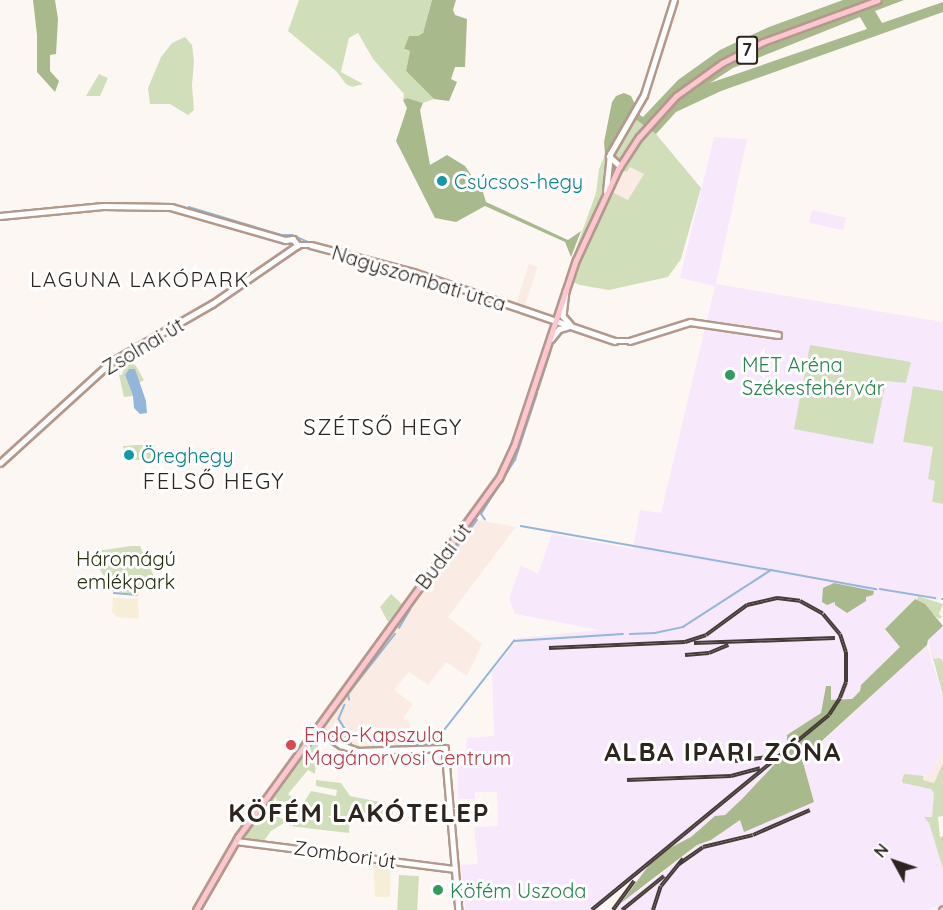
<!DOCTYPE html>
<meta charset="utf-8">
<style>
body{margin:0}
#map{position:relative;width:943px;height:910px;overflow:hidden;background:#fdf7f4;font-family:Quicksand,sans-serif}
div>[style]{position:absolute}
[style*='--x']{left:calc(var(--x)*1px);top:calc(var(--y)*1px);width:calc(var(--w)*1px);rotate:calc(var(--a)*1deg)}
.built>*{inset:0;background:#faece4;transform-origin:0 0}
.industrial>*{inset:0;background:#f8e8fb;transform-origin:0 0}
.education>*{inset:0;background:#f7eed8}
.green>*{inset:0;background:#d1deba;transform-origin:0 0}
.forest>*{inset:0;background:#a8b98b}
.water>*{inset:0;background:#93b6db}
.stream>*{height:1.5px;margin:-0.75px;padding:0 0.75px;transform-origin:0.75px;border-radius:0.75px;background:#93b6db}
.roads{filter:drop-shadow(2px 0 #b3998b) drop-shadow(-2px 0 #b3998b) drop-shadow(0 2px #b3998b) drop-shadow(0 -2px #b3998b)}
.secondary>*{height:4.5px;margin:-2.25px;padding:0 2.25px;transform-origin:2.25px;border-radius:2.25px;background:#fff}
.primary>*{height:5px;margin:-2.5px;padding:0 2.5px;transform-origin:2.5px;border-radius:2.5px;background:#fec6d1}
.rail>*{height:4px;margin-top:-2px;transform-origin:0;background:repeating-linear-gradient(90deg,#fff 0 4.5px,#463c37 0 9px);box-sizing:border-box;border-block:2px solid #463c37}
.dots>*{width:16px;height:16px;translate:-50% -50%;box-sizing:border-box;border:3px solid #fff;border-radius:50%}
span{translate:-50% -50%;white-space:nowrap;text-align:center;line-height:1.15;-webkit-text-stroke:6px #fff;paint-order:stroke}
.shield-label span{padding:2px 4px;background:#fff;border:2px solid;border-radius:4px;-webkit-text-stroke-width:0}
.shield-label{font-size:18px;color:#2f251f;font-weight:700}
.culture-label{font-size:20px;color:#0d838f}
.left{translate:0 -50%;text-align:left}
.street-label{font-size:20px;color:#2f251f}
.leisure-label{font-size:20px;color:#27864d}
.park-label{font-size:20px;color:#252f0c}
.health-label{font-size:20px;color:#be3a42}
.neighbourhood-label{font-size:21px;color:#2f251f;letter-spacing:1.5px}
.quarter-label{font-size:22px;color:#2f251f;letter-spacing:1.5px}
.district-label{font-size:26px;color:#2f251f;font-weight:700;letter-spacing:1.5px}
.north{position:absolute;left:865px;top:832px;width:60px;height:60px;-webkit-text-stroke:4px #fff;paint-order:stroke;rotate:310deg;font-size:16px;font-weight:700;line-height:24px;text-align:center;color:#2f251f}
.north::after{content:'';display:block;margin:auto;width:21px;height:27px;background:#2f251f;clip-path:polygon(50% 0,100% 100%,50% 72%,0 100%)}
</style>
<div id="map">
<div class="built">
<i style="clip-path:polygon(630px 166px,644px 174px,629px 200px,612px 193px,624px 171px)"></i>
<i style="left:529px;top:264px;width:9px;height:44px;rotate:18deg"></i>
<i style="clip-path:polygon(472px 519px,516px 527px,448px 617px,482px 644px,467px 676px,446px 662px,428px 685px,409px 672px,394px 690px,413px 704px,403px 718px,409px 722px,415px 750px,358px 748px,342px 743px,319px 728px)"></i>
<i style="clip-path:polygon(943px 749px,943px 763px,934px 783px,923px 780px)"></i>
</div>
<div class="industrial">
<i style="clip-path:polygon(evenodd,714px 137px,747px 139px,716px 284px,943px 322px,943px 391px,913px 386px,903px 442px,933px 447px,928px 479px,935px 481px,932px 502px,943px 504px,943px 591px,939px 601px,918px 596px,917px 600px,914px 599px,885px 628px,901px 647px,861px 685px,860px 691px,852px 699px,831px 700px,822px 713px,808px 724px,788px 735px,787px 751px,743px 798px,725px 815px,715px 816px,691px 837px,666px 850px,649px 865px,638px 892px,697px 845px,711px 840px,740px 820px,744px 832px,802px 760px,927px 645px,943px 696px,943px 749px,929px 774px,919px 777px,904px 774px,906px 782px,931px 789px,935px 793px,932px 818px,925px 817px,929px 823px,943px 869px,943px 904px,928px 910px,623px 910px,624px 907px,618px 910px,620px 905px,614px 910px,638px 877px,636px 875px,596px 910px,465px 910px,461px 865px,478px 864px,474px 827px,498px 826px,497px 792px,475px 792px,475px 799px,458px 799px,457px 751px,466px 751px,467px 738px,494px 736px,492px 672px,518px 638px,600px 630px,515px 614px,509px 599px,521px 565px,538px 574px,552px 534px,633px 549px,640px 510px,661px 513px,715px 286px,680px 278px,714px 137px,911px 362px,906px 383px,886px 381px,911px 362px)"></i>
<i style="left:812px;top:210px;width:35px;height:13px;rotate:13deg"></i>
<i style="clip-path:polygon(943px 626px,943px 665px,940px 658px,934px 659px,928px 640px)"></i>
</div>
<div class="education">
<i style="clip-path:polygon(113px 598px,138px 599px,139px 619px,117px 617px,112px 611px)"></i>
<i style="clip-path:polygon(373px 861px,391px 863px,390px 897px,375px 897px)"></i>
</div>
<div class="green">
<i style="clip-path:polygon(299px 0,432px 0,423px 33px,404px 50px,410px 51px,406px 71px,434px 99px,423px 103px,407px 98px,403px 100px,404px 94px,373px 59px,358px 33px,349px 38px,341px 72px,363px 84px,352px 87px,346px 84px,336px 71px,288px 31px)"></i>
<i style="clip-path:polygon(185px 37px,192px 45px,194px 61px,192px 85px,194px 110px,188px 115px,170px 104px,150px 104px,148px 88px,161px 57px,172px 43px)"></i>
<i style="clip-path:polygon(99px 74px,108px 78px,100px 96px,86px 96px)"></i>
<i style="clip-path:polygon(evenodd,635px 119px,656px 134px,701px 188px,681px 259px,668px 277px,609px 290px,580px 285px,565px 279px,596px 193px,599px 169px,605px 155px,635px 119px,630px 167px,644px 174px,628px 200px,612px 192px,624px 171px,627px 172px,630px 167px)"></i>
<i style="clip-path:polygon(810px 345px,911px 362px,906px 383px,886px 381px,873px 444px,794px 429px)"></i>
<i style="clip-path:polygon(125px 357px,134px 360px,133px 364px,136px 366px,144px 380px,139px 383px,135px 369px,129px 369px,125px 375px,133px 396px,124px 397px,119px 375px,122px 375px,125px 364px,122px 358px)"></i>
<i style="clip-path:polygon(913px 386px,943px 391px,943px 504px,932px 502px,935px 481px,928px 479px,933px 447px,903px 442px)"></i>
<i style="clip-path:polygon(137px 445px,155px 445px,153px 451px,156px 451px,158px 464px,146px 460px,125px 460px,123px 446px)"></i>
<i style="clip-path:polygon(131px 546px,140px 546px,157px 583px,139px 589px,139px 594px,113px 592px,95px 561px,97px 551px)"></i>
<i style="clip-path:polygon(391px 594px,402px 604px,388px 622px,380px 607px)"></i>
<i style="clip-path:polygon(918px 596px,943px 604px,939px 614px,942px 617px,939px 619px,917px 600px)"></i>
<i style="clip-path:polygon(929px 643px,934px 659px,940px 658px,943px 663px,943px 696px)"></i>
<i style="clip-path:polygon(320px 735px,323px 737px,318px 745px,315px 774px,308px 770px,288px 794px,298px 802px,295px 806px,282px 801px,274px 814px,282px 819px,284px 818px,284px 823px,271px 831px,263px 842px,245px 839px,250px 826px,272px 795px,315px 737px)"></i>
<i style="clip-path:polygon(943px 763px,943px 816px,938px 817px,940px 837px,943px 836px,943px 869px,929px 823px,924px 817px,932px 817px,934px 793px,931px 789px,903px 783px,902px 781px,904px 774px,924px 776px,923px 780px,934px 783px)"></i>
<i style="clip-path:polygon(316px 780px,341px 783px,350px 796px,385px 803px,393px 809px,393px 814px,350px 813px,349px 833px,289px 826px,311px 791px,336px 796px,337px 790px,316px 786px)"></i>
<i style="left:399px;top:875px;width:20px;height:35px;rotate:3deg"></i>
</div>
<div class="forest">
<i style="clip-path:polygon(33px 0,55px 0,58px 19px,56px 54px,50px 55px,50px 71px,59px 81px,55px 92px,37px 72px,37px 35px)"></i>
<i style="clip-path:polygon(432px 0,456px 0,453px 10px,455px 15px,467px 19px,465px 67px,455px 67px,451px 79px,457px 82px,449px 101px,434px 99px,406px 71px,410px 51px,404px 49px,409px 36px,418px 36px,423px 33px)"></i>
<i style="clip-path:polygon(evenodd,843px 0,904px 0,875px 11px,882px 23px,943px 2px,943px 12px,721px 91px,676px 112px,656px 134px,635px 119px,605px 155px,604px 142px,612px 102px,616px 96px,624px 93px,631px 96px,640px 115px,643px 117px,678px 80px,720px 50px,769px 27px,843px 0,860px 17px,867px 29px,710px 83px,733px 68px,860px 17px)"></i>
<i style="clip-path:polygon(407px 98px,423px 103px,420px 110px,430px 165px,447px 155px,465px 166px,483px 192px,486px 202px,568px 240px,581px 231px,571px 257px,565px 242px,485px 206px,456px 222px,435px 218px,396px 141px,407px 108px,403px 100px)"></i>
<i style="clip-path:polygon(834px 583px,874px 591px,873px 595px,866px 597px,866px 601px,847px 613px,835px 605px,835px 602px,827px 605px,822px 602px,823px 588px)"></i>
<i style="clip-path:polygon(915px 599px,925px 604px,943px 626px,928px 640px,927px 645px,802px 759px,814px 802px,744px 832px,740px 820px,711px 840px,697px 845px,621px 903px,649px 865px,666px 850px,691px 837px,715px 816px,725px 815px,743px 798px,787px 751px,787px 735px,821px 713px,826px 686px,831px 686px,831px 700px,852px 699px,860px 691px,861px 685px,900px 647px,885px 629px)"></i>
</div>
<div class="water">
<i style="clip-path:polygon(129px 369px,135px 369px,146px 401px,147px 413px,140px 414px,134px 408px,133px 396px,125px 375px)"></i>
</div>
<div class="stream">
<i style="--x:174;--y:205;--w:10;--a:17"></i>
<i style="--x:189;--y:207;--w:97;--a:16.8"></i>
<i style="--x:282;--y:235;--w:10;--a:0"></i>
<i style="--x:292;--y:235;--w:21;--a:23"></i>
<i style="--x:538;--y:390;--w:40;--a:-72"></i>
<i style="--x:125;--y:450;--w:8;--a:90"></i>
<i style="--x:485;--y:520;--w:7;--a:-124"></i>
<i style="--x:481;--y:514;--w:64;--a:-57.8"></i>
<i style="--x:515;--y:460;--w:70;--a:-71.6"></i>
<i style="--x:521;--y:526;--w:254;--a:10"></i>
<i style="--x:452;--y:554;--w:42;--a:-53.7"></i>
<i style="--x:443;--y:562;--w:10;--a:-45"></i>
<i style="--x:880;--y:589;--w:56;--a:9.3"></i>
<i style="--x:114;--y:593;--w:23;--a:5"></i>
<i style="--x:942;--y:599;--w:1;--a:0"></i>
<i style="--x:399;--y:628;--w:21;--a:-59"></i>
<i style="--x:630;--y:634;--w:25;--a:-2"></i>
<i style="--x:655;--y:633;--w:29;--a:-12"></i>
<i style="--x:683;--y:627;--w:105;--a:-32.9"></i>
<i style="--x:771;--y:570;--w:107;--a:10.3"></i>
<i style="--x:349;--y:700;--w:6;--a:-99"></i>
<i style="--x:348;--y:694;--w:76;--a:-51.9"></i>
<i style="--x:345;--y:705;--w:15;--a:113"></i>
<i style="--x:339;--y:719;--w:15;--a:58"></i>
<i style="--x:327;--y:732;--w:16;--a:35"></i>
<i style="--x:340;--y:741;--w:7;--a:-34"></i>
<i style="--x:351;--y:742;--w:4;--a:76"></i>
<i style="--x:352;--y:746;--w:12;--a:14"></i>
<i style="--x:394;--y:747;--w:40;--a:-5.7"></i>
<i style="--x:434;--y:743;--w:130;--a:-51.9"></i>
<i style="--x:514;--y:641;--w:109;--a:-3.7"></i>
</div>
<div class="roads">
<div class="secondary">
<i style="--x:609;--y:156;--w:15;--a:42"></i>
<i style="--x:606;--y:192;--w:38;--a:-84"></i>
<i style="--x:610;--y:154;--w:68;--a:-60"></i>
<i style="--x:644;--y:95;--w:100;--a:-72.5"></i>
<i style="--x:0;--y:216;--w:103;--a:-5.5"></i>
<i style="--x:103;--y:206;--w:68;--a:0.8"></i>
<i style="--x:171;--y:207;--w:119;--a:16.1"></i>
<i style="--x:285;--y:240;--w:8;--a:-7"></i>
<i style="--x:293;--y:239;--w:8;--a:50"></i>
<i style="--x:566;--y:291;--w:25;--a:97"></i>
<i style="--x:563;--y:316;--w:11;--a:49"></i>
<i style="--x:551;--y:339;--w:13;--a:-51"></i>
<i style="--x:559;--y:329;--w:8;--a:-14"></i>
<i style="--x:0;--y:463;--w:150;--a:-42.3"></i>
<i style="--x:111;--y:362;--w:116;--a:-29.9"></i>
<i style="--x:212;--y:304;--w:104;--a:-34.5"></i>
<i style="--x:298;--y:245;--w:13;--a:0"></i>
<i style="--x:311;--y:245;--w:106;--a:14.8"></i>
<i style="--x:413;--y:272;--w:213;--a:18.9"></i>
<i style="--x:615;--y:341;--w:15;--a:0"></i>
<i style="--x:630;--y:341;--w:63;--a:-17.6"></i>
<i style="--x:690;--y:322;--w:89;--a:8.4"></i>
<i style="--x:317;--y:729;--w:29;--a:34"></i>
<i style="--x:341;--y:745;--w:18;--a:19"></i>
<i style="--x:358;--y:751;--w:87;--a:-2"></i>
<i style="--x:445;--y:748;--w:163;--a:85.1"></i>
<i style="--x:236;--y:841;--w:221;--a:7.3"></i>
</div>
<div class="primary">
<i style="--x:196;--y:910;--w:84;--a:-60.1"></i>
<i style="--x:238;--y:837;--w:444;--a:-54"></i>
<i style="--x:499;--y:478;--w:35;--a:-65"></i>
<i style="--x:514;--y:446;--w:196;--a:-71.6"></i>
<i style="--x:576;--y:260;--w:100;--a:-65.2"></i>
<i style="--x:618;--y:169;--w:38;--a:-57"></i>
<i style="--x:639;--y:137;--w:55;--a:-47.9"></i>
<i style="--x:676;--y:96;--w:57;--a:-35.7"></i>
<i style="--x:722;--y:63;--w:46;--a:-27.1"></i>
<i style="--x:763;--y:42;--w:122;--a:-20.1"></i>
<i style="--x:942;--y:910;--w:1;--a:-45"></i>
</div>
</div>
<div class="rail">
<i style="--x:694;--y:643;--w:141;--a:-2"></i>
<i style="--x:549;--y:648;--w:136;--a:-2.5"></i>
<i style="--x:685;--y:642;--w:22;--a:-18"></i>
<i style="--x:706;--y:635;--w:51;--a:-36.2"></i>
<i style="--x:747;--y:605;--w:31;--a:-13"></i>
<i style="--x:777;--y:598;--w:23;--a:7"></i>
<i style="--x:800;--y:601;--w:26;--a:29"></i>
<i style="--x:823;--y:614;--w:26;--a:50"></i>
<i style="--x:840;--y:634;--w:19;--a:72"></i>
<i style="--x:846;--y:652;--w:30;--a:90"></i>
<i style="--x:846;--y:682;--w:17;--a:111"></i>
<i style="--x:840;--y:698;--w:20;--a:123"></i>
<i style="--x:829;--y:715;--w:307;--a:140.6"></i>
<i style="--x:685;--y:655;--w:24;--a:-5"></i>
<i style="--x:709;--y:653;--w:21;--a:-23"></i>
<i style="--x:735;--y:761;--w:35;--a:-7"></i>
<i style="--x:627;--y:780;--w:104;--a:-2.2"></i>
<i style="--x:731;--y:776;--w:30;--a:-15"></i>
<i style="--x:679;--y:864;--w:29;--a:-35"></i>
<i style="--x:703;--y:847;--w:51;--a:-13.5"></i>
<i style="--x:753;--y:835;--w:62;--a:-23.7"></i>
<i style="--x:613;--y:910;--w:36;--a:-54"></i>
<i style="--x:622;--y:910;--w:54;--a:-39"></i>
<i style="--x:653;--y:910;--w:25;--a:-72"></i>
<i style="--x:661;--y:886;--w:35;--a:-51"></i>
</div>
<div class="dots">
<i style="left:442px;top:181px;background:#0f9aa8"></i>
<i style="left:730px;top:375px;background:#2e9e5b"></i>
<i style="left:129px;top:455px;background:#0f9aa8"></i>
<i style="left:291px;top:745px;background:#e0444e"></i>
<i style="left:438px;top:890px;background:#2e9e5b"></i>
</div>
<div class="shield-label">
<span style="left:747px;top:50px">7</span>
</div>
<div class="culture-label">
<span class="left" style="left:454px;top:181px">Csúcsos-hegy</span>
<span class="left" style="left:141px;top:455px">Öreghegy</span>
</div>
<div class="street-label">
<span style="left:419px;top:278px;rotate:17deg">Nagyszombati utca</span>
<span style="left:143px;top:346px;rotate:-31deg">Zsolnai út</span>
<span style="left:443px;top:556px;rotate:-53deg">Budai út</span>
<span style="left:345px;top:854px;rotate:8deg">Zombori út</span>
</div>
<div class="leisure-label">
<span class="left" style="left:742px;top:376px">MET Aréna<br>Székesfehérvár</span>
<span class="left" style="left:450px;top:890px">Köfém Uszoda</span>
</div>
<div class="park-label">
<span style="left:126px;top:570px">Háromágú<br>emlékpark</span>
</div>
<div class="health-label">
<span class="left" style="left:304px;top:746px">Endo-Kapszula<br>Magánorvosi Centrum</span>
</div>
<div class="neighbourhood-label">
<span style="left:140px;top:279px">LAGUNA LAKÓPARK</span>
</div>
<div class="quarter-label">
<span style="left:383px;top:428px">SZÉTSŐ HEGY</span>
<span style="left:214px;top:482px">FELSŐ HEGY</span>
</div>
<div class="district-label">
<span style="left:723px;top:752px">ALBA IPARI ZÓNA</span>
<span style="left:359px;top:813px">KÖFÉM LAKÓTELEP</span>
</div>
<div class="north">N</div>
</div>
